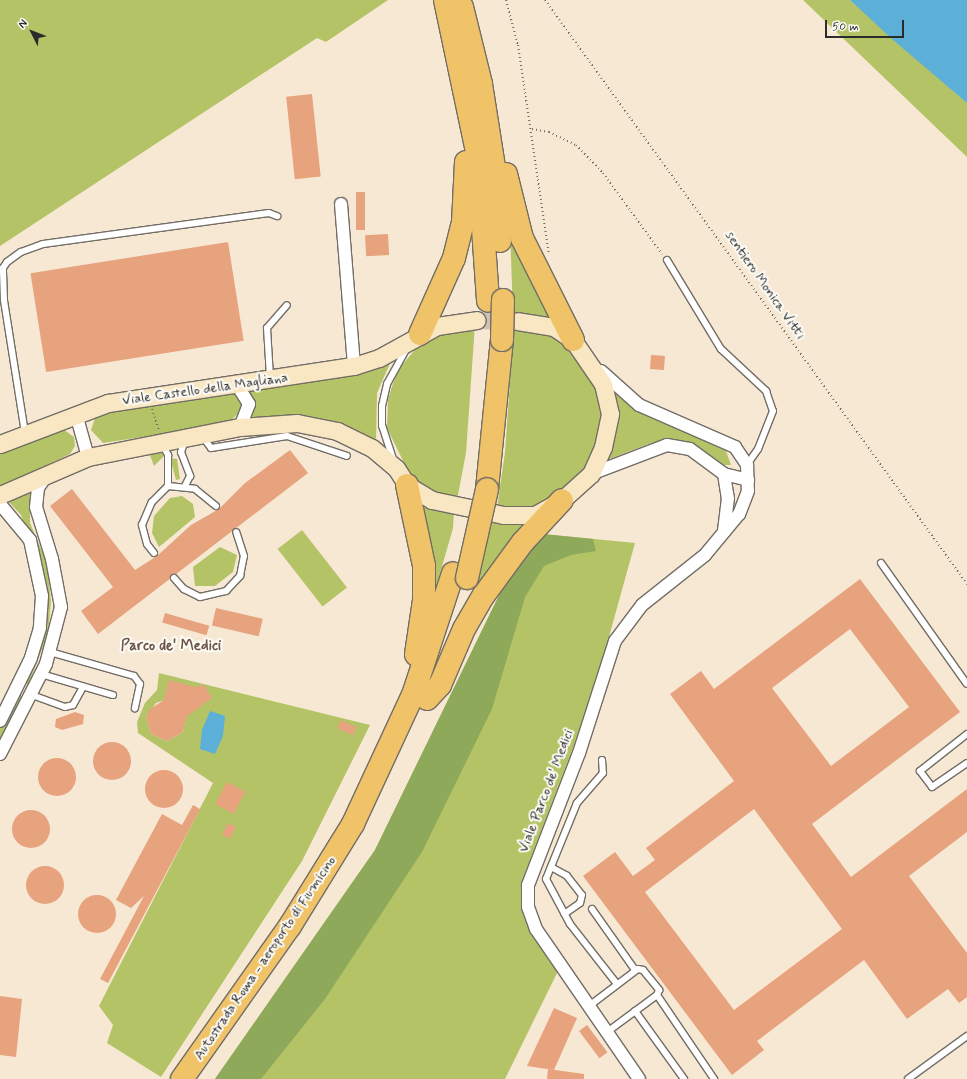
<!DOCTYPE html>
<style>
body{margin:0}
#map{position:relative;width:967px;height:1079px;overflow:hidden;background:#f7e8d4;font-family:Mynerve,sans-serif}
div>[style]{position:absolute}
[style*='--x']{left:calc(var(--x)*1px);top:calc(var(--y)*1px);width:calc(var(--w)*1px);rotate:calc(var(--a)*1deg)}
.green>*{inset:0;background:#b4c365;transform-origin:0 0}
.forest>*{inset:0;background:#8fa95a}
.water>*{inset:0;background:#5cafd7}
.building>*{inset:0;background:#e7a27e;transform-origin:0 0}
.round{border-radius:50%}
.secondary-tunnel>*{height:17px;margin-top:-8.5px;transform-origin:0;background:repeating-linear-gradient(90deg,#cec2b2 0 17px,transparent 0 25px)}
.path>*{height:2px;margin-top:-1px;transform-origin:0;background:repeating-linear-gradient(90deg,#726d66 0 1px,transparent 0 4px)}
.roads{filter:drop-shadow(1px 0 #726d66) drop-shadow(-1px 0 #726d66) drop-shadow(0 1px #726d66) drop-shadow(0 -1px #726d66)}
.lane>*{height:6px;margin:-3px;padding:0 3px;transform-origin:3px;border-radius:3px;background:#fff}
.street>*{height:12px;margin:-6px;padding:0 6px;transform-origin:6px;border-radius:6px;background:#fff}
.secondary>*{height:17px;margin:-8.5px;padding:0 8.5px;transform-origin:8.5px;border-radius:8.5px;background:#f9e7c3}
.highway>*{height:22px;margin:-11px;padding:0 11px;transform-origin:11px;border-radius:11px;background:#f0c369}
.bridges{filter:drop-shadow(1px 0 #726d66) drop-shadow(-1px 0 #726d66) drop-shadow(0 1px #726d66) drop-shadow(0 -1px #726d66)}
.highway-bridge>*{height:22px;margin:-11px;padding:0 11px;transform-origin:11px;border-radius:11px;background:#f0c369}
span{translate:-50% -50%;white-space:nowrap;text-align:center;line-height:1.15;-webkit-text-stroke:4px #fdfcf7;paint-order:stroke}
.street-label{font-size:14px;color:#2b2b2b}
.neighbourhood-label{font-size:15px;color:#6d5548;font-weight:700}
.north{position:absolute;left:12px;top:12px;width:40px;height:40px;-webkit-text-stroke:3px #fdfcf7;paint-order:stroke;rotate:312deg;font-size:11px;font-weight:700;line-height:16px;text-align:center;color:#2b2b2b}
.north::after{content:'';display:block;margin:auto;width:14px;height:18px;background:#2b2b2b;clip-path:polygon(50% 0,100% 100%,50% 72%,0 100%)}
.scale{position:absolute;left:825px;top:20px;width:79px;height:18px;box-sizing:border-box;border:2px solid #2b2b2b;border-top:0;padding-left:5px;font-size:12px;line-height:14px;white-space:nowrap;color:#2b2b2b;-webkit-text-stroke:3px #fdfcf7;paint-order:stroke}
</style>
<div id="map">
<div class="green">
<i style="clip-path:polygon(0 0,388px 0,326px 42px,317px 38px,0 246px)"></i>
<i style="clip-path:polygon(803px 0,850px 0,967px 103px,967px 157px)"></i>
<i style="clip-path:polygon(510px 229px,554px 321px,513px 314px)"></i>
<i style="clip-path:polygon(475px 324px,466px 453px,457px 500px,422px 486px,408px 471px,387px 428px,388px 399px,397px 371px,419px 345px,433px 333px)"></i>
<i style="clip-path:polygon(514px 324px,537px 328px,559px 340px,582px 361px,594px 382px,602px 422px,591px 462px,573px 484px,529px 510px,497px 508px,505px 452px)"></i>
<i style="clip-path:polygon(391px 361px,377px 393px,376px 441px,250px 420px,255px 408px,248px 389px)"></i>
<i style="clip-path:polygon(611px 389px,636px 408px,726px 451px,731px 465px,718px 465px,668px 442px,651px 443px,604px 461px)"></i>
<i style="clip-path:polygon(232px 391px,242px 402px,241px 411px,227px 424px,103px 443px,91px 430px,97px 412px)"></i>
<i style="clip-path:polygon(60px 427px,74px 437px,75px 446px,70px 454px,0 487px,0 450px)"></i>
<i style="clip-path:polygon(160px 449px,164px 456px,154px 466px,148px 450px)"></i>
<i style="clip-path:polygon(170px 458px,177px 459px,180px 479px,176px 480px)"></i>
<i style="clip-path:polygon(30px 488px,30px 523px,47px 563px,51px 601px,48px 634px,28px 685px,23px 682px,43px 629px,41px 567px,21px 515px,7px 500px)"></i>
<i style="clip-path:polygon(182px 496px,193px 504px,195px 517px,159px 547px,152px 533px,154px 516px,170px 498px)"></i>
<i style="clip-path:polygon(421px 504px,454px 509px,453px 528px,429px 612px)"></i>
<i style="clip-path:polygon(493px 516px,533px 520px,473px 593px,472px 592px)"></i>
<i style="left:302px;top:530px;width:73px;height:31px;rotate:52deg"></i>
<i style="clip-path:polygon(543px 534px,635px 543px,592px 698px,522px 881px,525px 920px,558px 971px,505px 1079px,215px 1079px,375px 850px,505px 583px)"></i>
<i style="clip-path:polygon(220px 547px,237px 555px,233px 572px,215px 586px,195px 586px,193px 567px)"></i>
<i style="clip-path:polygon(evenodd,159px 673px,370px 725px,302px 861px,161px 1077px,107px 1043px,113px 1025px,99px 1006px,213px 783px,138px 733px,137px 722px,145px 703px,157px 690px,159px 673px,165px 700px,186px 715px,183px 732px,167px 741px,151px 734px,146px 717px,156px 703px,165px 700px)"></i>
<i style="clip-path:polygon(19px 694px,23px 697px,0 741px,0 728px)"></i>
</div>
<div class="forest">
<i style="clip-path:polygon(543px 534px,593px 539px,596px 551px,571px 555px,544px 566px,525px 597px,492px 709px,422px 852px,325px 999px,261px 1079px,215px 1079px,375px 850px,505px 583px)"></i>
</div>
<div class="water">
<i style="clip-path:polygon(850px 0,967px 0,967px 103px,892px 39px)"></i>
<i style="clip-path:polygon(210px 711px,225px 716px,223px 736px,215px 754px,200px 749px,202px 730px)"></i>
</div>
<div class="building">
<i style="left:312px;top:94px;width:83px;height:26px;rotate:84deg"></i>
<i style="left:356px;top:192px;width:9px;height:38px"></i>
<i style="left:388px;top:234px;width:21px;height:23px;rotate:87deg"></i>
<i style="left:228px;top:242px;width:100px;height:200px;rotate:81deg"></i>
<i style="left:651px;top:355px;width:14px;height:14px;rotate:4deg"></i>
<i style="clip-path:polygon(290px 450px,308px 473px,98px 634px,81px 611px,113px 587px,50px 506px,72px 489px,135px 570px,157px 556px,191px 525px,219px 509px,245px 483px)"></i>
<i style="clip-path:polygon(evenodd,860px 579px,960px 712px,812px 824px,851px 877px,967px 789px,967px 832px,909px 876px,967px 953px,967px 997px,959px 1003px,948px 989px,907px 1019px,864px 960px,757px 1041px,764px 1050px,732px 1075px,583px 876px,615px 852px,633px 876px,655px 860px,646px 848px,734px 781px,670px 694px,701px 671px,714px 689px,860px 579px,850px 629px,909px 707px,831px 766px,772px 688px,850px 629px,860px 579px,754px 809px,842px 929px,734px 1010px,645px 892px,754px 809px)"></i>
<i style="left:216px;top:608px;width:48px;height:18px;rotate:13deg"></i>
<i style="left:165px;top:613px;width:46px;height:10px;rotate:16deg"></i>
<i style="clip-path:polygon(169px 680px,195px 687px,204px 685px,212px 698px,186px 717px,183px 732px,167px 741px,151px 734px,146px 717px,150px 709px,164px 700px)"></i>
<i style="clip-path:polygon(75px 712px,84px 715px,83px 724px,62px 730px,55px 727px,56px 719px)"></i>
<i style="left:341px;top:720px;width:17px;height:9px;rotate:25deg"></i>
<i class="round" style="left:93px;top:742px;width:38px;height:38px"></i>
<i class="round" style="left:38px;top:758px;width:38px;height:38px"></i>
<i class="round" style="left:145px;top:770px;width:38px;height:38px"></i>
<i style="left:227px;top:782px;width:21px;height:25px;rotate:28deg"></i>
<i style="clip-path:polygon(193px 805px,200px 809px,108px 983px,100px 979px,144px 896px,131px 908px,116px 900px,162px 814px,182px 825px)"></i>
<i class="round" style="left:12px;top:810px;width:38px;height:38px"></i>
<i style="left:228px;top:823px;width:9px;height:13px;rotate:27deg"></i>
<i class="round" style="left:26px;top:866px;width:38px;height:38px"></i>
<i class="round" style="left:78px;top:895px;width:38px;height:38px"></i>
<i style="clip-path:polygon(0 996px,22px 999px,16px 1057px,0 1055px)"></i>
<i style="clip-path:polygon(554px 1008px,577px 1018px,554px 1070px,527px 1066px)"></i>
<i style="left:587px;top:1025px;width:34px;height:10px;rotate:53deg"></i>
<i style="clip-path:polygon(548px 1069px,584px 1074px,584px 1079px,547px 1079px)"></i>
</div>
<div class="secondary-tunnel">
<i style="--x:477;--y:320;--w:38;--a:2"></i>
</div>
<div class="path">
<i style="--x:506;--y:0;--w:47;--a:75.1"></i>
<i style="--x:518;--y:45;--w:211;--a:81.6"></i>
<i style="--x:545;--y:0;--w:721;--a:54.15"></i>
<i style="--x:532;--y:129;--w:17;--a:10"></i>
<i style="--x:549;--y:132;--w:30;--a:26"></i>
<i style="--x:576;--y:145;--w:39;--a:46"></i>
<i style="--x:603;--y:173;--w:100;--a:53.9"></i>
<i style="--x:152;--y:409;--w:22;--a:72"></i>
</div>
<div class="roads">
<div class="lane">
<i style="--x:667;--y:260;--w:104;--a:58.8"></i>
<i style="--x:721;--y:349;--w:62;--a:43"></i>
<i style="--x:766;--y:391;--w:21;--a:71"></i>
<i style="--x:773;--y:411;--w:41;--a:111.5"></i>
<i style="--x:758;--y:449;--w:19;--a:125"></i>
<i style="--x:270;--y:377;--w:49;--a:-93.5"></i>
<i style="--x:267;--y:328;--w:30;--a:-49"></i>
<i style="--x:25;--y:433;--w:135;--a:-99"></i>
<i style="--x:4;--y:300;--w:32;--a:-92"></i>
<i style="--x:3;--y:268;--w:7;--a:-56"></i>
<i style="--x:7;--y:262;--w:17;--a:-36"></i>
<i style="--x:21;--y:252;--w:23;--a:-20"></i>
<i style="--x:43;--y:244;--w:228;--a:-7.8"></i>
<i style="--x:269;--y:213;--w:9;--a:21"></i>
<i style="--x:202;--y:436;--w:15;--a:53"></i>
<i style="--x:211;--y:448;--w:77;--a:-9"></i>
<i style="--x:287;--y:436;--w:63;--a:18.4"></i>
<i style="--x:185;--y:440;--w:13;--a:108"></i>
<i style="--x:181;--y:452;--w:26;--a:69"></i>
<i style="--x:190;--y:476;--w:11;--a:117"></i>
<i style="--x:162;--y:444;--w:13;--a:61"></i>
<i style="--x:168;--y:455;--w:31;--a:90"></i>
<i style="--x:393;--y:459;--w:35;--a:-108"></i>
<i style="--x:382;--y:426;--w:20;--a:-90"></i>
<i style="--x:382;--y:406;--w:23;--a:-77"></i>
<i style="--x:387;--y:384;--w:39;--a:-61"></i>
<i style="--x:154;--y:553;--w:11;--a:-128"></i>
<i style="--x:147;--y:544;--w:20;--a:-105"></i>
<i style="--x:142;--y:525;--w:25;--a:-67"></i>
<i style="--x:152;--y:502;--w:23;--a:-45"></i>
<i style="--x:168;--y:486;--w:27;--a:6"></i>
<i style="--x:195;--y:489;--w:27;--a:39"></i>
<i style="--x:881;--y:563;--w:148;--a:54.6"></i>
<i style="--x:174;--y:578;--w:15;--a:48"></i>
<i style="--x:184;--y:589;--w:18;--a:27"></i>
<i style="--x:200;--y:597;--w:27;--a:-13"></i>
<i style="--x:226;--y:591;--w:21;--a:-47"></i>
<i style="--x:240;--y:576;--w:20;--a:-79"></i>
<i style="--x:244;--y:556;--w:25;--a:-108"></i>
<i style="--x:50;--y:652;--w:87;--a:15.9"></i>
<i style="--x:134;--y:676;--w:10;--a:53"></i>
<i style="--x:140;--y:684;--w:25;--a:102"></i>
<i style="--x:41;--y:674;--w:75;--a:16.3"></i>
<i style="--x:32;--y:695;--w:35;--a:20"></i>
<i style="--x:65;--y:707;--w:8;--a:-14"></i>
<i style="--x:73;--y:705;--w:21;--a:-61"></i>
<i style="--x:967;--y:734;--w:60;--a:141.8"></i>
<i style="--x:920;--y:771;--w:20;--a:53"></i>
<i style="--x:932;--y:787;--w:42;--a:-34.4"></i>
<i style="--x:602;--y:760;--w:13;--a:86"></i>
<i style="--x:603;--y:773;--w:40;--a:131"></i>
<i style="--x:577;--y:803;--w:82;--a:112.2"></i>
<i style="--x:546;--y:879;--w:51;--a:61.9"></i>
<i style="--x:570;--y:924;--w:76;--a:51.9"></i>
<i style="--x:551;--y:867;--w:18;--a:29"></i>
<i style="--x:567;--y:876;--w:24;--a:52"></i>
<i style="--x:582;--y:895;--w:8;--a:104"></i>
<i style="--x:580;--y:903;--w:19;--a:145"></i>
<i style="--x:592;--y:909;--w:75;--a:54.8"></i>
<i style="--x:657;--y:995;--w:102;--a:55.8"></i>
<i style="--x:589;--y:1006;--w:61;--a:-37.1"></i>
<i style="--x:638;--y:969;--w:5;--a:11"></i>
<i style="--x:643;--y:970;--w:26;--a:51"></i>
<i style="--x:659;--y:990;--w:5;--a:112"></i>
<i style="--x:657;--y:995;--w:62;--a:143.5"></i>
<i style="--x:635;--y:1011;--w:84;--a:54.2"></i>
<i style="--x:908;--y:1079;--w:73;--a:-36.1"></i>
</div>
<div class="street">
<i style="--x:341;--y:204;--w:163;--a:85.4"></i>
<i style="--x:601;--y:371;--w:51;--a:41.8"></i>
<i style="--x:639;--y:405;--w:105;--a:23.6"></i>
<i style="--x:735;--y:447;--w:22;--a:56"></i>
<i style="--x:747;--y:465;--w:26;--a:88"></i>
<i style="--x:748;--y:491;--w:25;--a:111"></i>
<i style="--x:739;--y:514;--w:53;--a:129.7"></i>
<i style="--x:705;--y:555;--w:80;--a:141.6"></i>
<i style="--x:642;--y:605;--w:45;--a:126.9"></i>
<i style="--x:615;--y:641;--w:118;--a:107.8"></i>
<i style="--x:579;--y:753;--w:142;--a:111.1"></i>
<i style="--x:528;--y:885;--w:22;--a:90"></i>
<i style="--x:528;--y:907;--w:23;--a:70"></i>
<i style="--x:536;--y:929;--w:182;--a:55.5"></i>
<i style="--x:230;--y:384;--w:10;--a:24"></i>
<i style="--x:239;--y:388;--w:19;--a:58"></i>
<i style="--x:249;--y:404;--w:25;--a:111"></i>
<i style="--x:76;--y:414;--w:45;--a:74.4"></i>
<i style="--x:591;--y:474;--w:81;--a:-20.9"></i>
<i style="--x:667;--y:445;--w:23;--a:10"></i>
<i style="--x:690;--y:449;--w:42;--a:36.3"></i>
<i style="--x:724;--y:474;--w:24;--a:81"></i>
<i style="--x:728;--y:498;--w:34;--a:97"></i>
<i style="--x:724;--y:474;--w:25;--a:14"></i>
<i style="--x:0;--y:504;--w:47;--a:50.2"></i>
<i style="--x:30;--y:540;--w:57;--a:77.9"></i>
<i style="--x:42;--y:596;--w:32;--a:94"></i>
<i style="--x:40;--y:628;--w:31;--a:107"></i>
<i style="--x:31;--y:658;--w:70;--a:116.2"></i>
<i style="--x:0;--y:754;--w:101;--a:-62.9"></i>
<i style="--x:46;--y:664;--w:59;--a:-75.3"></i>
<i style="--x:61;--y:607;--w:49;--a:-100.6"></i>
<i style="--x:52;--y:559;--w:54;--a:-107.1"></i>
<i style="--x:36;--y:507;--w:19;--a:-84"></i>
<i style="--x:38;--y:488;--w:14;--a:-56"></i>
</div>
<div class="secondary">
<i style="--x:0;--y:444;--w:116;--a:-20.8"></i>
<i style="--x:108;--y:403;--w:249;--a:-8.6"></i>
<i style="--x:354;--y:366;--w:26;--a:-18"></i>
<i style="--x:379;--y:358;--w:66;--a:-28.9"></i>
<i style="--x:437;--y:326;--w:40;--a:-8.5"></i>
<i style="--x:0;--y:495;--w:96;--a:-23.4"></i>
<i style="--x:88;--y:457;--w:155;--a:-11.2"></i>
<i style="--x:240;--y:427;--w:57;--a:-4"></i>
<i style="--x:297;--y:423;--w:41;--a:11.3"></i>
<i style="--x:337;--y:431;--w:39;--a:26"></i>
<i style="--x:372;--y:448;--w:31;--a:40"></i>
<i style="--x:396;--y:468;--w:20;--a:57"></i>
<i style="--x:407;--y:485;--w:29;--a:31"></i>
<i style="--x:432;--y:500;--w:73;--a:11.9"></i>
<i style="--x:503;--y:515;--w:32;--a:0"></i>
<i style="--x:535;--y:515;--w:31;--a:-29"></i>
<i style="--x:562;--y:500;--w:39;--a:-42"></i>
<i style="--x:591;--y:474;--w:30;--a:-66"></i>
<i style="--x:603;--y:447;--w:34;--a:-78"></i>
<i style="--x:610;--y:414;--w:31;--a:-103"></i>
<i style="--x:603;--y:384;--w:53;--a:-124.3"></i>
<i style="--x:573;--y:340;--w:23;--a:-146"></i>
<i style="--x:554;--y:327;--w:37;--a:-171"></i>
</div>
<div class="highway">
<i style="--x:445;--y:0;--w:160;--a:78.1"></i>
<i style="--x:478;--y:157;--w:144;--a:86"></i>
<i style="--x:462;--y:7;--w:79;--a:76.1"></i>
<i style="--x:481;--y:84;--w:103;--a:81.1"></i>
<i style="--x:497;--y:186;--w:55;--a:86.9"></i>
<i style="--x:506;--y:174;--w:66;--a:76"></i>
<i style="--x:522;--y:238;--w:114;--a:63.4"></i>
<i style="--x:420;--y:334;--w:83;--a:-65.9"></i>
<i style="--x:454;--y:258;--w:36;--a:-76"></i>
<i style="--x:463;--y:223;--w:61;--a:-87.2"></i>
<i style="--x:407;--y:485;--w:83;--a:78.1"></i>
<i style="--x:424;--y:566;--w:34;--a:90"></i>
<i style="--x:424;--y:600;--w:55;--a:98.4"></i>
<i style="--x:487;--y:489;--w:150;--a:-84.3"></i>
<i style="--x:427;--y:699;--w:19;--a:-47"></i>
<i style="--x:440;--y:685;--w:61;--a:-66.8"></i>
<i style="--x:464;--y:629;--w:39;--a:-60"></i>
<i style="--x:484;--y:595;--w:66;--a:-53.7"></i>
<i style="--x:523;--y:542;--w:57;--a:-47.1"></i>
<i style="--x:182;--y:1079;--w:187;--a:-54.8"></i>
<i style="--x:290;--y:926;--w:120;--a:-58.3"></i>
<i style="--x:353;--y:824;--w:142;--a:-65.1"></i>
<i style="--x:413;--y:695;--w:128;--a:-71.8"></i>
</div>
</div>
<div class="bridges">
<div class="highway-bridge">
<i style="--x:502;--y:340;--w:40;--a:-88.6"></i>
<i style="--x:467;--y:578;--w:91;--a:-77.3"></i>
</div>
</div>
<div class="street-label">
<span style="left:765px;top:285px;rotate:55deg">sentiero Monica Vitti</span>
<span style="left:205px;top:389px;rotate:-8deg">Viale Castello della Magliana</span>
<span style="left:546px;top:791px;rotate:-69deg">Viale Parco de' Medici</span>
<span style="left:265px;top:958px;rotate:-56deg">Autostrada Roma - aeroporto di Fiumicino</span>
</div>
<div class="neighbourhood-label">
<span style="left:171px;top:647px">Parco de' Medici</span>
</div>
<div class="north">N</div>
<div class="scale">50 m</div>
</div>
